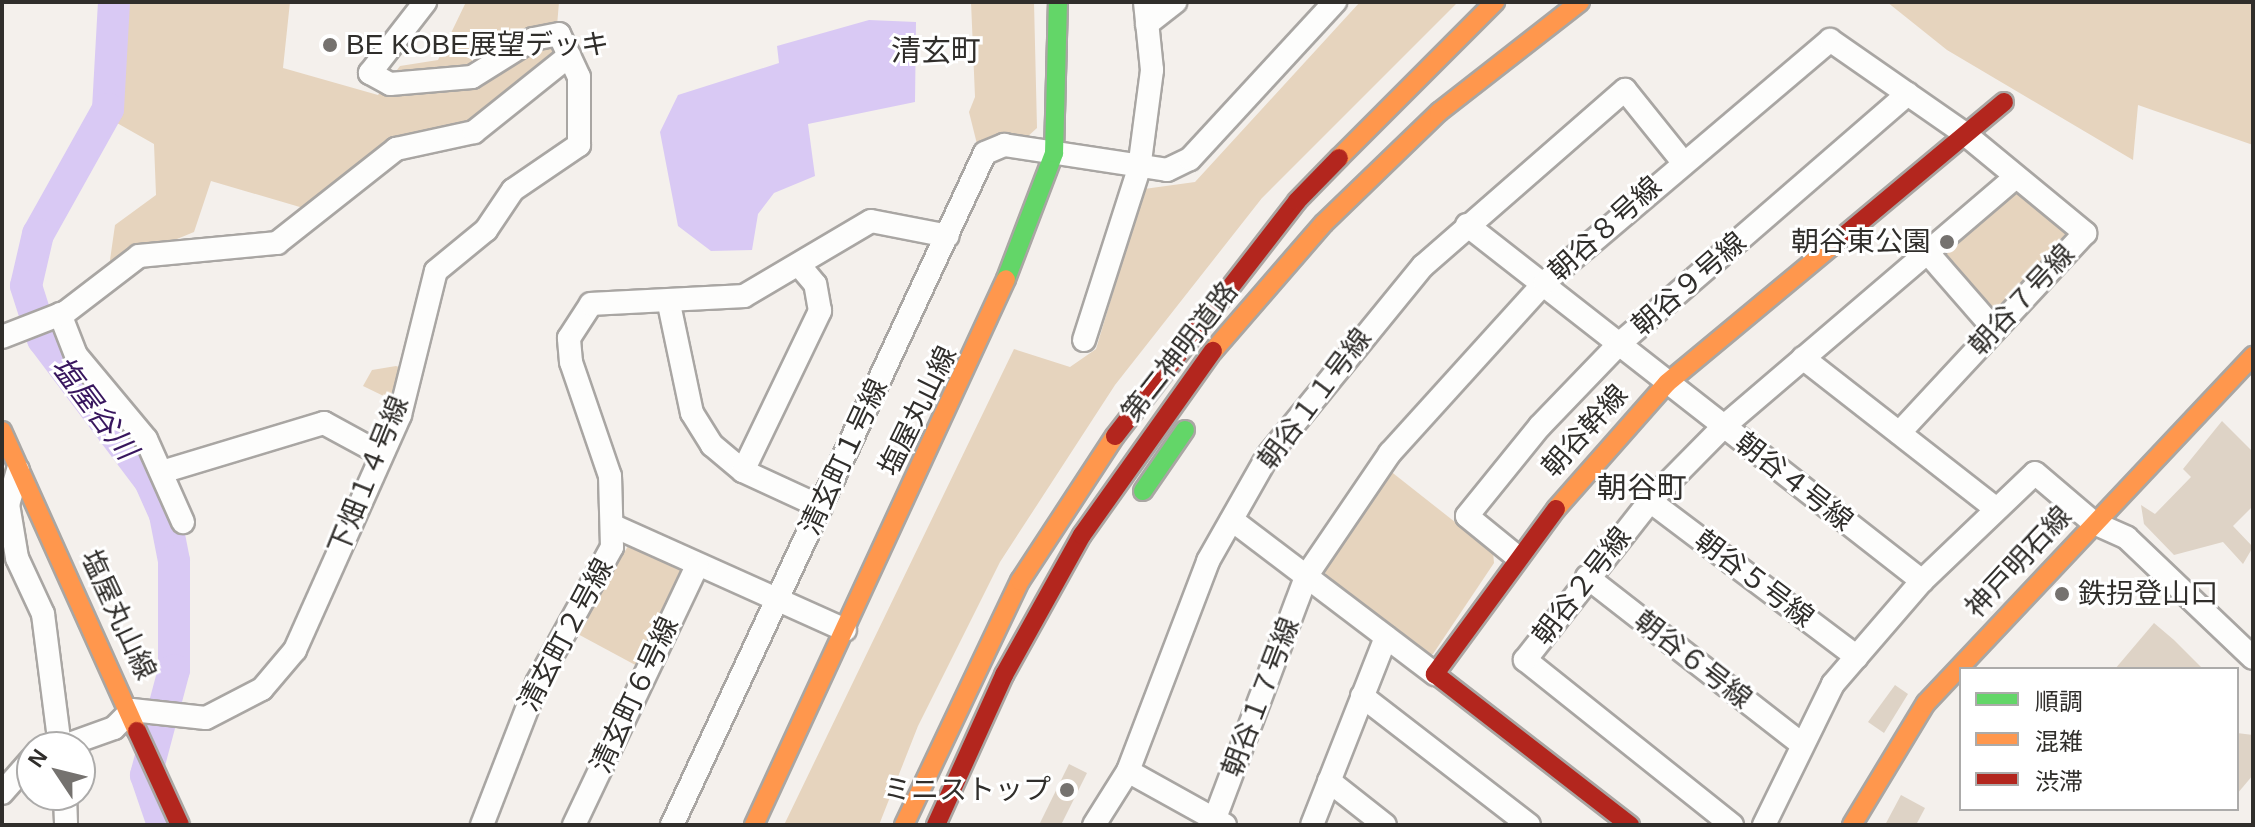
<!DOCTYPE html>
<meta charset="utf-8">
<style>
body{margin:0}
#map{position:relative;width:2255px;height:827px;overflow:hidden;background:#f4f0ec;font-family:Arial,"Noto Sans JP",sans-serif}
div>[style]{position:absolute}
[style*='--x']{left:calc(var(--x)*1px);top:calc(var(--y)*1px);width:calc(var(--w)*1px);rotate:calc(var(--a)*1deg)}
.green>*{inset:0;background:#e6d4be}
.water>*{inset:0;background:#d9c9f4}
.river>*{height:32px;margin:-16px;padding:0 16px;transform-origin:16px;border-radius:16px;background:#d9c9f4}
.building>*{inset:0;background:#ded3c6}
.roads{filter:drop-shadow(2px 0 #a9a6a3) drop-shadow(-2px 0 #a9a6a3) drop-shadow(0 2px #a9a6a3) drop-shadow(0 -2px #a9a6a3)}
.street>*{height:22px;margin:-11px;padding:0 11px;transform-origin:11px;border-radius:11px;background:#fdfdfc}
.fast>*{height:18px;margin:-9px;padding:0 9px;transform-origin:9px;border-radius:9px;background:#63d668}
.slow>*{height:18px;margin:-9px;padding:0 9px;transform-origin:9px;border-radius:9px;background:#ff974d}
.jam>*{height:18px;margin:-9px;padding:0 9px;transform-origin:9px;border-radius:9px;background:#b3261e}
.dots>*{width:22px;height:22px;translate:-50% -50%;box-sizing:border-box;border:4px solid #fff;border-radius:50%}
span{translate:-50% -50%;white-space:nowrap;text-align:center;line-height:1.15;-webkit-text-stroke:6px #fff;paint-order:stroke}
.poi-label{font-size:28px;color:#302e2b}
.left{translate:0 -50%;text-align:left}
.right{translate:-100% -50%;text-align:right}
.street-label{font-size:28px;color:#302e2b}
.neighbourhood-label{font-size:30px;color:#302e2b}
.water-label{font-size:30px;color:#38165e;font-style:italic}
.frame{position:absolute;inset:0;border:4px solid #302e2b;pointer-events:none}
.legend{position:absolute;left:1959px;top:667px;width:280px;height:144px;box-sizing:border-box;background:#fff;border:2px solid #acabaa;margin:0;padding:10px 14px;list-style:none;font-size:24px;color:#302e2b}
.legend li{display:flex;align-items:center;gap:16px;height:40px}
.legend b{width:40px;border:2px solid #acabaa}
.north{position:absolute;left:16px;top:731px;width:80px;height:80px;box-sizing:border-box;background:#fff;border:2px solid #acabaa;border-radius:50%;rotate:305deg;font-size:22px;font-weight:700;line-height:32px;text-align:center;color:#302e2b}
.north::after{content:'';display:block;margin:auto;width:28px;height:36px;background:#75726f;clip-path:polygon(50% 0,100% 100%,50% 72%,0 100%)}
</style>
<div id="map">
<div class="green">
<i style="clip-path:polygon(125px 2px,290px 2px,283px 68px,378px 95px,400px 66px,438px 60px,466px 2px,559px 2px,556px 38px,564px 53px,456px 134px,396px 142px,310px 210px,211px 181px,194px 232px,109px 267px,115px 225px,156px 195px,154px 144px,117px 123px)"></i>
<i style="clip-path:polygon(971px 2px,1034px 2px,1037px 128px,1026px 138px,977px 144px,969px 112px,975px 97px)"></i>
<i style="clip-path:polygon(1360px 2px,1458px 2px,1262px 198px,1115px 385px,1000px 562px,918px 726px,879px 825px,784px 825px,1014px 349px,1070px 367px,1096px 349px,1144px 189px,1195px 182px)"></i>
<i style="clip-path:polygon(1887px 2px,2253px 2px,2253px 145px,2138px 105px,2133px 160px,1947px 50px)"></i>
<i style="clip-path:polygon(2020px 190px,2071px 231px,2071px 242px,1994px 321px,1936px 255px,2010px 191px)"></i>
<i style="clip-path:polygon(396px 366px,411px 372px,396px 402px,363px 386px,372px 370px)"></i>
<i style="clip-path:polygon(1389px 470px,1493px 552px,1494px 563px,1433px 654px,1422px 654px,1327px 579px,1324px 568px)"></i>
<i style="clip-path:polygon(630px 543px,678px 564px,683px 576px,639px 667px,574px 632px)"></i>
</div>
<div class="water">
<i style="clip-path:polygon(869px 20px,916px 22px,915px 102px,808px 124px,815px 176px,774px 193px,758px 214px,752px 250px,711px 251px,678px 226px,660px 132px,678px 95px,779px 63px,777px 46px)"></i>
</div>
<div class="river">
<i style="--x:114;--y:2;--w:107;--a:93.2"></i>
<i style="--x:108;--y:109;--w:143;--a:119.2"></i>
<i style="--x:38;--y:234;--w:53;--a:103"></i>
<i style="--x:26;--y:286;--w:56;--a:72.2"></i>
<i style="--x:43;--y:339;--w:178;--a:53"></i>
<i style="--x:150;--y:481;--w:37;--a:66"></i>
<i style="--x:165;--y:515;--w:47;--a:78.9"></i>
<i style="--x:174;--y:561;--w:109;--a:90"></i>
<i style="--x:174;--y:670;--w:109;--a:104.9"></i>
<i style="--x:146;--y:775;--w:53;--a:71.2"></i>
</div>
<div class="building">
<i style="clip-path:polygon(2222px 421px,2253px 452px,2253px 506px,2233px 526px,2253px 547px,2243px 564px,2223px 542px,2174px 555px,2144px 524px,2141px 505px,2155px 514px,2191px 477px,2183px 469px)"></i>
<i style="clip-path:polygon(2154px 623px,2174px 640px,2203px 669px,2115px 669px)"></i>
<i style="clip-path:polygon(1895px 685px,1908px 694px,1884px 733px,1868px 722px)"></i>
<i style="clip-path:polygon(2237px 733px,2253px 735px,2253px 775px,2237px 794px)"></i>
<i style="clip-path:polygon(1069px 764px,1087px 773px,1061px 825px,1039px 825px)"></i>
<i style="clip-path:polygon(1901px 795px,1925px 808px,1916px 825px,1885px 825px)"></i>
</div>
<div class="roads">
<div class="street">
<i style="--x:1147;--y:24;--w:36;--a:-38"></i>
<i style="--x:1467;--y:225;--w:578;--a:38.04"></i>
<i style="--x:1927;--y:252;--w:103;--a:48.9"></i>
<i style="--x:669;--y:304;--w:111;--a:78.1"></i>
<i style="--x:692;--y:413;--w:38;--a:58"></i>
<i style="--x:712;--y:445;--w:40;--a:40"></i>
<i style="--x:743;--y:471;--w:86;--a:24.8"></i>
<i style="--x:60;--y:314;--w:44;--a:68.7"></i>
<i style="--x:76;--y:355;--w:109;--a:50.2"></i>
<i style="--x:146;--y:439;--w:91;--a:66"></i>
<i style="--x:2;--y:337;--w:69;--a:-21.3"></i>
<i style="--x:66;--y:312;--w:92;--a:-37.5"></i>
<i style="--x:139;--y:256;--w:139;--a:-5.4"></i>
<i style="--x:277;--y:243;--w:152;--a:-38.3"></i>
<i style="--x:396;--y:149;--w:80;--a:-12.3"></i>
<i style="--x:474;--y:132;--w:122;--a:-38.7"></i>
<i style="--x:1084;--y:340;--w:180;--a:-72.2"></i>
<i style="--x:1139;--y:169;--w:100;--a:-82.5"></i>
<i style="--x:1152;--y:70;--w:68;--a:-95.9"></i>
<i style="--x:1803;--y:358;--w:242;--a:38"></i>
<i style="--x:18;--y:470;--w:35;--a:106"></i>
<i style="--x:8;--y:504;--w:55;--a:80.5"></i>
<i style="--x:17;--y:558;--w:62;--a:65.1"></i>
<i style="--x:43;--y:614;--w:134;--a:82.7"></i>
<i style="--x:165;--y:471;--w:166;--a:-16.8"></i>
<i style="--x:324;--y:423;--w:52;--a:28.5"></i>
<i style="--x:743;--y:471;--w:178;--a:-64.3"></i>
<i style="--x:820;--y:311;--w:27;--a:-100"></i>
<i style="--x:815;--y:284;--w:23;--a:-130"></i>
<i style="--x:1650;--y:501;--w:259;--a:37"></i>
<i style="--x:1232;--y:520;--w:255;--a:37.2"></i>
<i style="--x:616;--y:527;--w:251;--a:24.2"></i>
<i style="--x:1516;--y:556;--w:63;--a:-140.8"></i>
<i style="--x:1467;--y:516;--w:116;--a:-51"></i>
<i style="--x:1540;--y:426;--w:114;--a:-46.1"></i>
<i style="--x:1619;--y:344;--w:382;--a:-40.9"></i>
<i style="--x:1587;--y:577;--w:269;--a:37.9"></i>
<i style="--x:1362;--y:696;--w:211;--a:37.7"></i>
<i style="--x:61;--y:747;--w:56;--a:-19.7"></i>
<i style="--x:114;--y:728;--w:25;--a:-45"></i>
<i style="--x:132;--y:710;--w:74;--a:6.2"></i>
<i style="--x:206;--y:718;--w:63;--a:-27.4"></i>
<i style="--x:262;--y:689;--w:51;--a:-49.8"></i>
<i style="--x:295;--y:650;--w:257;--a:-65.9"></i>
<i style="--x:400;--y:415;--w:148;--a:-76"></i>
<i style="--x:436;--y:271;--w:65;--a:-39.4"></i>
<i style="--x:486;--y:230;--w:48;--a:-56"></i>
<i style="--x:513;--y:190;--w:80;--a:-34.3"></i>
<i style="--x:579;--y:145;--w:68;--a:-90"></i>
<i style="--x:579;--y:77;--w:47;--a:-114.9"></i>
<i style="--x:559;--y:34;--w:26;--a:169"></i>
<i style="--x:533;--y:39;--w:72;--a:148.1"></i>
<i style="--x:472;--y:77;--w:82;--a:175.1"></i>
<i style="--x:390;--y:84;--w:23;--a:-151"></i>
<i style="--x:370;--y:73;--w:90;--a:-52.2"></i>
<i style="--x:1329;--y:781;--w:71;--a:38.2"></i>
<i style="--x:2;--y:793;--w:45;--a:-48.6"></i>
<i style="--x:65;--y:795;--w:30;--a:88"></i>
<i style="--x:1215;--y:818;--w:260;--a:-69.3"></i>
<i style="--x:1307;--y:575;--w:148;--a:-55.8"></i>
<i style="--x:1390;--y:453;--w:231;--a:-47.8"></i>
<i style="--x:1545;--y:282;--w:374;--a:-40.3"></i>
<i style="--x:1830;--y:40;--w:165;--a:34.8"></i>
<i style="--x:1965;--y:134;--w:156;--a:39.5"></i>
<i style="--x:2085;--y:233;--w:273;--a:132.9"></i>
<i style="--x:482;--y:825;--w:152;--a:-68.8"></i>
<i style="--x:537;--y:683;--w:155;--a:-61.1"></i>
<i style="--x:612;--y:547;--w:71;--a:-91.6"></i>
<i style="--x:610;--y:476;--w:120;--a:-108.9"></i>
<i style="--x:571;--y:362;--w:24;--a:-95"></i>
<i style="--x:569;--y:338;--w:40;--a:-57.1"></i>
<i style="--x:591;--y:304;--w:153;--a:-3"></i>
<i style="--x:744;--y:296;--w:147;--a:-30.6"></i>
<i style="--x:871;--y:221;--w:78;--a:11"></i>
<i style="--x:574;--y:825;--w:287;--a:-64.6"></i>
<i style="--x:672;--y:825;--w:741;--a:-65.03"></i>
<i style="--x:985;--y:153;--w:21;--a:-23"></i>
<i style="--x:1004;--y:145;--w:165;--a:8.7"></i>
<i style="--x:1167;--y:170;--w:25;--a:-26"></i>
<i style="--x:1190;--y:159;--w:214;--a:-47.3"></i>
<i style="--x:1094;--y:825;--w:64;--a:-57.8"></i>
<i style="--x:1225;--y:825;--w:111;--a:-150.9"></i>
<i style="--x:1128;--y:771;--w:225;--a:-69.1"></i>
<i style="--x:1208;--y:561;--w:120;--a:-60.4"></i>
<i style="--x:1267;--y:457;--w:247;--a:-50.8"></i>
<i style="--x:1423;--y:266;--w:268;--a:-41.1"></i>
<i style="--x:1625;--y:90;--w:91;--a:51.2"></i>
<i style="--x:1312;--y:825;--w:202;--a:-68.5"></i>
<i style="--x:1732;--y:825;--w:265;--a:-141.4"></i>
<i style="--x:1525;--y:660;--w:202;--a:-51.8"></i>
<i style="--x:1650;--y:501;--w:104;--a:-45.4"></i>
<i style="--x:1723;--y:427;--w:385;--a:-40.5"></i>
<i style="--x:1764;--y:825;--w:157;--a:-63.9"></i>
<i style="--x:1833;--y:684;--w:136;--a:-49.2"></i>
<i style="--x:1922;--y:581;--w:156;--a:-43.7"></i>
<i style="--x:2035;--y:473;--w:77;--a:40.3"></i>
<i style="--x:2094;--y:523;--w:36;--a:24"></i>
<i style="--x:2127;--y:538;--w:174;--a:43.6"></i>
</div>
<div class="fast">
<i style="--x:1006;--y:279;--w:135;--a:-69.1"></i>
<i style="--x:1054;--y:153;--w:151;--a:-88.5"></i>
<i style="--x:1143;--y:491;--w:74;--a:-55.5"></i>
</div>
<div class="slow">
<i style="--x:1339;--y:158;--w:221;--a:-45"></i>
<i style="--x:1213;--y:351;--w:169;--a:-49.1"></i>
<i style="--x:1324;--y:223;--w:160;--a:-44"></i>
<i style="--x:1439;--y:112;--w:179;--a:-38"></i>
<i style="--x:2;--y:431;--w:329;--a:65.8"></i>
<i style="--x:1556;--y:509;--w:168;--a:-48.6"></i>
<i style="--x:1667;--y:383;--w:224;--a:-39.7"></i>
<i style="--x:754;--y:825;--w:601;--a:-65.22"></i>
<i style="--x:904;--y:825;--w:270;--a:-64.6"></i>
<i style="--x:1020;--y:581;--w:173;--a:-56.8"></i>
<i style="--x:1852;--y:825;--w:143;--a:-58.8"></i>
<i style="--x:1926;--y:703;--w:477;--a:-46.7"></i>
</div>
<div class="jam">
<i style="--x:1839;--y:240;--w:215;--a:-39.9"></i>
<i style="--x:1115;--y:436;--w:297;--a:-52.2"></i>
<i style="--x:1297;--y:201;--w:60;--a:-45.7"></i>
<i style="--x:1556;--y:509;--w:205;--a:126.3"></i>
<i style="--x:1435;--y:674;--w:247;--a:37.8"></i>
<i style="--x:137;--y:731;--w:103;--a:65.4"></i>
<i style="--x:936;--y:825;--w:165;--a:-65.6"></i>
<i style="--x:1004;--y:675;--w:160;--a:-60.9"></i>
<i style="--x:1082;--y:535;--w:226;--a:-54.6"></i>
</div>
</div>
<div class="dots">
<i style="left:330px;top:45px;background:#75726f"></i>
<i style="left:1947px;top:242px;background:#75726f"></i>
<i style="left:2062px;top:594px;background:#75726f"></i>
<i style="left:1067px;top:790px;background:#75726f"></i>
</div>
<div class="poi-label">
<span class="left" style="left:346px;top:45px">BE KOBE展望デッキ</span>
<span class="right" style="left:1931px;top:242px">朝谷東公園</span>
<span class="left" style="left:2078px;top:594px">鉄拐登山口</span>
<span class="right" style="left:1051px;top:790px">ミニストップ</span>
</div>
<div class="street-label">
<span style="left:1605px;top:229px;rotate:-42deg">朝谷８号線</span>
<span style="left:1689px;top:284px;rotate:-41deg">朝谷９号線</span>
<span style="left:2022px;top:300px;rotate:-47deg">朝谷７号線</span>
<span style="left:1180px;top:352px;rotate:-52deg">第二神明道路</span>
<span style="left:1315px;top:399px;rotate:-53deg">朝谷１１号線</span>
<span style="left:918px;top:411px;rotate:-64deg">塩屋丸山線</span>
<span style="left:1585px;top:431px;rotate:-48deg">朝谷幹線</span>
<span style="left:844px;top:457px;rotate:-65deg">清玄町１号線</span>
<span style="left:369px;top:475px;rotate:-68deg">下畑１４号線</span>
<span style="left:1794px;top:482px;rotate:38deg">朝谷４号線</span>
<span style="left:2019px;top:562px;rotate:-47deg">神戸明石線</span>
<span style="left:1754px;top:579px;rotate:37deg">朝谷５号線</span>
<span style="left:1582px;top:586px;rotate:-52deg">朝谷２号線</span>
<span style="left:118px;top:615px;rotate:65deg">塩屋丸山線</span>
<span style="left:566px;top:635px;rotate:-62deg">清玄町２号線</span>
<span style="left:1693px;top:660px;rotate:38deg">朝谷６号線</span>
<span style="left:635px;top:695px;rotate:-65deg">清玄町６号線</span>
<span style="left:1261px;top:697px;rotate:-69deg">朝谷１７号線</span>
</div>
<div class="neighbourhood-label">
<span style="left:936px;top:51px">清玄町</span>
<span style="left:1642px;top:488px">朝谷町</span>
</div>
<div class="water-label">
<span style="left:94px;top:408px;rotate:53deg">塩屋谷川</span>
</div>
<div class="frame"></div>
<ul class="legend">
<li><b style="height:10px;background:#63d668"></b>順調</li>
<li><b style="height:10px;background:#ff974d"></b>混雑</li>
<li><b style="height:10px;background:#b3261e"></b>渋滞</li>
</ul>
<div class="north">N</div>
</div>
